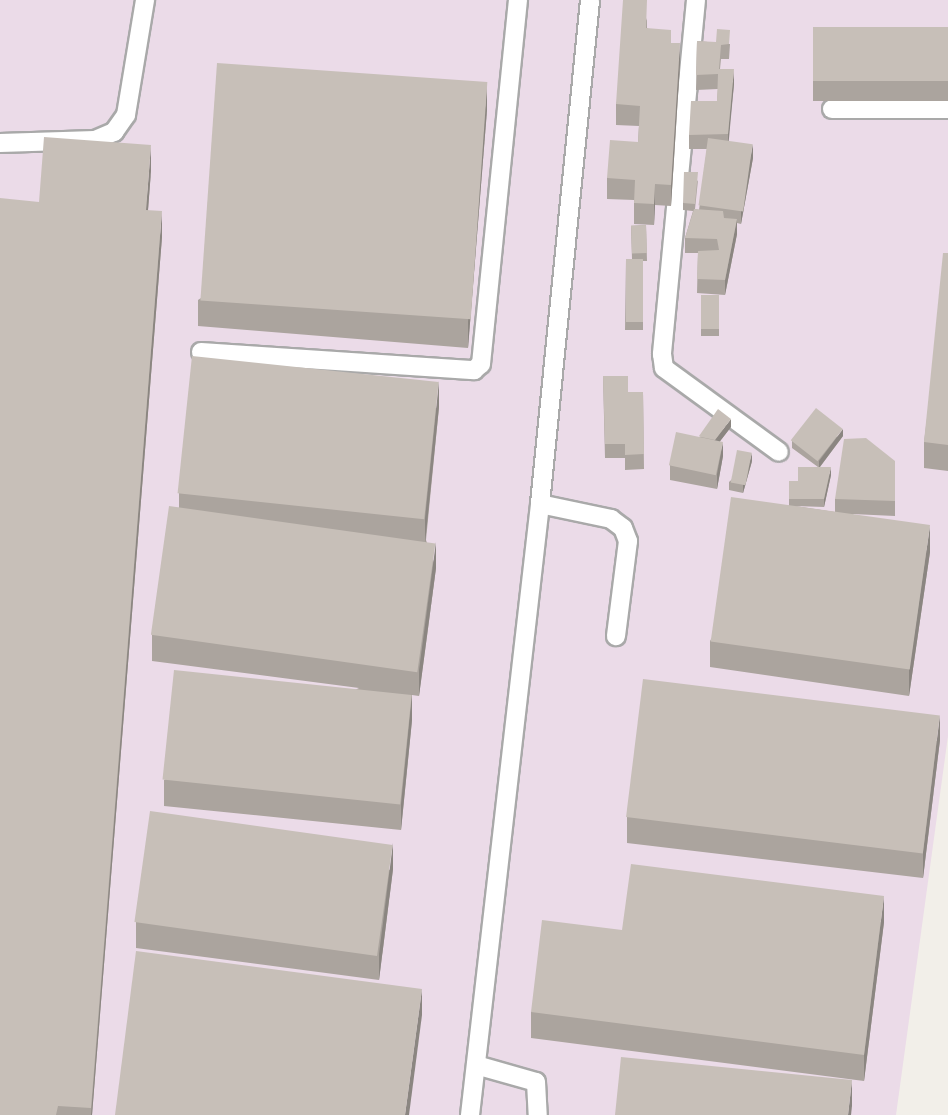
<!DOCTYPE html>
<style>
body{margin:0}
#map{position:relative;width:948px;height:1115px;overflow:hidden;background:#f2efe9;font-family:Roboto,sans-serif}
div>[style]{position:absolute}
[style*='--x']{left:calc(var(--x)*1px);top:calc(var(--y)*1px);width:calc(var(--w)*1px);rotate:calc(var(--a)*1deg)}
.industrial>*{inset:0;background:#ebdbe8}
.roads{filter:drop-shadow(2px 0 #a9a9a9) drop-shadow(-2px 0 #a9a9a9) drop-shadow(0 2px #a9a9a9) drop-shadow(0 -2px #a9a9a9)}
.lane>*{height:18px;margin:-9px;padding:0 9px;transform-origin:9px;border-radius:9px;background:#fff}
.wall>*{inset:0;background:#aba49e;transform-origin:0 0}
.shaded-wall>*{inset:0;background:#8b8681}
.building>*{inset:0;background:#c7bfb8;transform-origin:0 0}
span{translate:-50% -50%;white-space:nowrap;text-align:center;line-height:1.15;-webkit-text-stroke:7px #fff;paint-order:stroke}
</style>
<div id="map">
<div class="industrial">
<i style="clip-path:polygon(0 0,948px 0,948px 736px,896px 1115px,0 1115px)"></i>
</div>
<div class="roads">
<div class="lane">
<i style="--x:696;--y:0;--w:356;--a:95.5"></i>
<i style="--x:662;--y:354;--w:14;--a:82"></i>
<i style="--x:664;--y:368;--w:142;--a:36.1"></i>
<i style="--x:832;--y:109;--w:116;--a:0"></i>
<i style="--x:0;--y:143;--w:95;--a:-1.8"></i>
<i style="--x:95;--y:140;--w:21;--a:-23"></i>
<i style="--x:114;--y:132;--w:21;--a:-55"></i>
<i style="--x:126;--y:115;--w:117;--a:-80.6"></i>
<i style="--x:201;--y:352;--w:274;--a:3.8"></i>
<i style="--x:474;--y:370;--w:9;--a:-41"></i>
<i style="--x:481;--y:364;--w:366;--a:-84.2"></i>
<i style="--x:540;--y:504;--w:73;--a:11.9"></i>
<i style="--x:611;--y:519;--w:15;--a:37"></i>
<i style="--x:623;--y:528;--w:14;--a:69"></i>
<i style="--x:628;--y:541;--w:96;--a:97.2"></i>
<i style="--x:476;--y:1065;--w:62;--a:15.8"></i>
<i style="--x:536;--y:1082;--w:33;--a:87"></i>
<i style="--x:470;--y:1115;--w:615;--a:-83.46"></i>
<i style="--x:540;--y:504;--w:506;--a:-84.33"></i>
</div>
</div>
<div class="wall">
<i style="clip-path:polygon(647px 18px,647px 28px,671px 43px,680px 64px,671px 206px,655px 205px,654px 225px,634px 224px,634px 200px,607px 199px,607px 178px,638px 142px,639px 126px,616px 125px,616px 104px)"></i>
<i style="left:813px;top:27px;width:135px;height:74px"></i>
<i style="clip-path:polygon(697px 41px,730px 44px,729px 59px,721px 59px,720px 69px,734px 84px,728px 141px,753px 158px,741px 224px,737px 223px,737px 234px,725px 295px,697px 293px,698px 253px,685px 253px,685px 238px,693px 211px,683px 210px,683px 203px,698px 180px,695px 209px,699px 210px,707px 149px,689px 149px,689px 135px,717px 101px,718px 89px,696px 90px)"></i>
<i style="clip-path:polygon(487px 110px,468px 348px,198px 326px,198px 300px)"></i>
<i style="clip-path:polygon(151px 171px,148px 210px,162px 237px,92px 1115px,0 1115px)"></i>
<i style="clip-path:polygon(646px 225px,647px 261px,643px 261px,643px 330px,625px 330px,626px 259px,632px 259px,631px 226px)"></i>
<i style="clip-path:polygon(948px 253px,948px 471px,924px 468px,924px 442px)"></i>
<i style="left:701px;top:295px;width:18px;height:41px"></i>
<i style="clip-path:polygon(603px 376px,628px 392px,643px 392px,644px 469px,625px 470px,625px 458px,605px 458px)"></i>
<i style="clip-path:polygon(439px 407px,426px 540px,436px 568px,419px 696px,412px 695px,412px 720px,401px 830px,164px 806px,164px 780px,359px 688px,152px 661px,152px 635px,179px 507px,179px 493px)"></i>
<i style="clip-path:polygon(731px 427px,720px 441px,723px 456px,717px 489px,670px 480px,670px 465px,699px 437px)"></i>
<i style="clip-path:polygon(843px 436px,820px 467px,831px 475px,824px 507px,795px 506px,835px 512px,835px 499px,895px 461px,895px 516px,852px 514px,930px 552px,909px 696px,710px 667px,710px 641px,789px 505px,789px 481px,798px 481px,818px 467px,792px 448px,792px 441px)"></i>
<i style="clip-path:polygon(752px 461px,743px 493px,729px 490px,729px 482px)"></i>
<i style="clip-path:polygon(940px 740px,923px 878px,627px 843px,627px 817px)"></i>
<i style="clip-path:polygon(393px 869px,379px 980px,136px 948px,136px 922px)"></i>
<i style="clip-path:polygon(884px 922px,864px 1081px,531px 1038px,531px 1012px,622px 930px)"></i>
</div>
<div class="shaded-wall">
<i style="clip-path:polygon(680px 43px,680px 64px,671px 206px,671px 185px)"></i>
<i style="clip-path:polygon(734px 69px,734px 84px,728px 149px,728px 134px)"></i>
<i style="clip-path:polygon(487px 84px,487px 110px,468px 348px,468px 322px)"></i>
<i style="clip-path:polygon(753px 144px,753px 158px,741px 224px,741px 209px)"></i>
<i style="clip-path:polygon(151px 145px,151px 171px,146px 236px,146px 210px)"></i>
<i style="clip-path:polygon(655px 184px,655px 205px,654px 225px,654px 204px)"></i>
<i style="clip-path:polygon(162px 211px,162px 237px,92px 1115px,91px 1115px)"></i>
<i style="clip-path:polygon(737px 219px,737px 234px,725px 295px,725px 280px)"></i>
<i style="clip-path:polygon(439px 381px,439px 407px,425px 544px,425px 518px)"></i>
<i style="clip-path:polygon(731px 419px,731px 427px,711px 453px,711px 445px)"></i>
<i style="clip-path:polygon(843px 429px,843px 436px,819px 468px,819px 461px)"></i>
<i style="clip-path:polygon(723px 442px,723px 456px,717px 489px,717px 474px)"></i>
<i style="clip-path:polygon(752px 453px,752px 461px,743px 493px,743px 485px)"></i>
<i style="clip-path:polygon(831px 467px,831px 475px,824px 507px,824px 499px)"></i>
<i style="clip-path:polygon(930px 526px,930px 552px,909px 696px,909px 670px)"></i>
<i style="clip-path:polygon(436px 542px,436px 568px,419px 696px,419px 670px)"></i>
<i style="clip-path:polygon(412px 694px,412px 720px,401px 830px,401px 804px)"></i>
<i style="clip-path:polygon(940px 715px,940px 740px,923px 878px,923px 852px)"></i>
<i style="clip-path:polygon(393px 843px,393px 869px,379px 980px,379px 954px)"></i>
<i style="clip-path:polygon(884px 896px,884px 922px,864px 1081px,864px 1055px)"></i>
<i style="clip-path:polygon(422px 989px,422px 1015px,409px 1115px,405px 1115px)"></i>
<i style="clip-path:polygon(852px 1080px,852px 1106px,851px 1115px,848px 1115px)"></i>
</div>
<div class="building">
<i style="clip-path:polygon(623px 0,647px 0,646px 28px,671px 30px,671px 43px,680px 43px,671px 185px,655px 184px,654px 204px,634px 203px,635px 180px,607px 178px,610px 140px,638px 142px,640px 106px,616px 104px)"></i>
<i style="left:813px;top:27px;width:135px;height:54px"></i>
<i style="clip-path:polygon(717px 29px,730px 30px,729px 44px,721px 45px,719px 69px,734px 69px,728px 134px,689px 135px,691px 101px,717px 101px,718px 74px,696px 75px,697px 41px,716px 42px)"></i>
<i style="left:217px;top:63px;width:271px;height:238px;rotate:4deg"></i>
<i style="clip-path:polygon(44px 137px,151px 145px,146px 210px,162px 211px,91px 1108px,58px 1106px,56px 1115px,0 1115px,0 198px,39px 202px)"></i>
<i style="left:708px;top:138px;width:45px;height:68px;rotate:8deg"></i>
<i style="clip-path:polygon(684px 172px,698px 172px,695px 204px,683px 203px)"></i>
<i style="clip-path:polygon(694px 209px,723px 211px,724px 218px,737px 219px,725px 280px,697px 279px,698px 251px,719px 250px,717px 239px,685px 238px)"></i>
<i style="left:646px;top:225px;width:28px;height:15px;rotate:88deg"></i>
<i style="clip-path:polygon(943px 253px,948px 253px,948px 445px,924px 442px)"></i>
<i style="left:626px;top:259px;width:17px;height:63px"></i>
<i style="left:701px;top:295px;width:18px;height:34px"></i>
<i style="left:192px;top:356px;width:248px;height:138px;rotate:6deg"></i>
<i style="clip-path:polygon(603px 376px,628px 376px,628px 392px,643px 392px,644px 454px,625px 455px,625px 444px,605px 444px)"></i>
<i style="left:816px;top:408px;width:34px;height:41px;rotate:38deg"></i>
<i style="clip-path:polygon(718px 409px,731px 419px,715px 440px,701px 437px,699px 436px)"></i>
<i style="left:676px;top:432px;width:48px;height:34px;rotate:12deg"></i>
<i style="clip-path:polygon(866px 438px,895px 461px,895px 501px,835px 499px,844px 439px)"></i>
<i style="left:737px;top:450px;width:15px;height:33px;rotate:11deg"></i>
<i style="clip-path:polygon(798px 467px,831px 467px,824px 499px,789px 499px,789px 481px,798px 481px)"></i>
<i style="left:731px;top:497px;width:201px;height:146px;rotate:8deg"></i>
<i style="left:169px;top:506px;width:269px;height:130px;rotate:8deg"></i>
<i style="left:174px;top:670px;width:239px;height:110px;rotate:6deg"></i>
<i style="left:643px;top:679px;width:299px;height:139px;rotate:7deg"></i>
<i style="left:150px;top:811px;width:245px;height:112px;rotate:8deg"></i>
<i style="clip-path:polygon(631px 864px,884px 896px,864px 1055px,531px 1012px,542px 920px,622px 930px)"></i>
<i style="clip-path:polygon(136px 951px,422px 989px,405px 1115px,115px 1115px)"></i>
<i style="clip-path:polygon(621px 1057px,852px 1080px,848px 1115px,615px 1115px)"></i>
</div>
</div>
